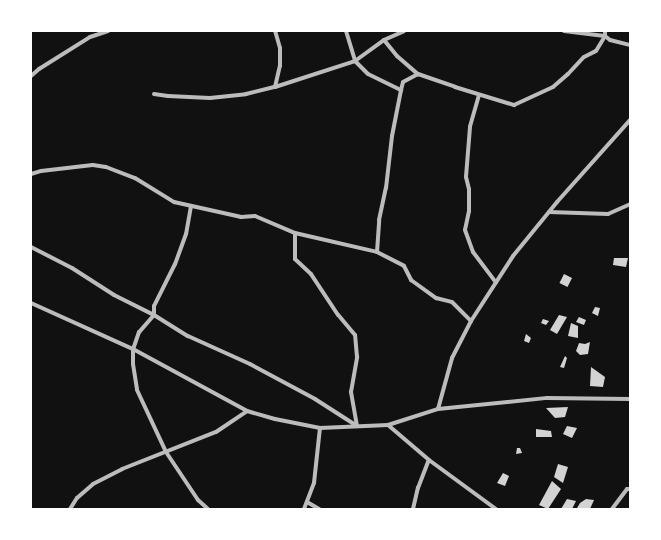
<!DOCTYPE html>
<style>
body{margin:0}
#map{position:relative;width:661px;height:540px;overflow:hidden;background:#111;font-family:Commissioner,sans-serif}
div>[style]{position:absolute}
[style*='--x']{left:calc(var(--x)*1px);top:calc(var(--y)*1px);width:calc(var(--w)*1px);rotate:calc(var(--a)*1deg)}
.building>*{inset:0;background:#d3d3d3;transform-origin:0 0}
.minor>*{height:4px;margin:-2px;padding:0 2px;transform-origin:2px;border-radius:2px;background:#bcbcbc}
span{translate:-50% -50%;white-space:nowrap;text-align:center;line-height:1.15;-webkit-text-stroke:3.5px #fff;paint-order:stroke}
.frame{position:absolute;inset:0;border:32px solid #fff;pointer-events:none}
</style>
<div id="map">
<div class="building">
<i style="clip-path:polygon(614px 258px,628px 258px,626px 267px,613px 265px)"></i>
<i style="left:564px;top:274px;width:9px;height:10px;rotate:27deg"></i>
<i style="clip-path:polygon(595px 307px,600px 308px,598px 316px,592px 313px)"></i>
<i style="clip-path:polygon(559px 315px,567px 317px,557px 334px,550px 330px)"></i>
<i style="clip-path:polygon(579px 317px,586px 320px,584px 325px,576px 322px)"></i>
<i style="clip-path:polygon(543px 319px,549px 321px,546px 325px,541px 323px)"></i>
<i style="clip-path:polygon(571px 323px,578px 326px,578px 338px,568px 336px)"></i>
<i style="clip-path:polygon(526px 334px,531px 338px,529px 343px,524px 341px)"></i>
<i style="clip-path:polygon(590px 342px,588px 354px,580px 355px,576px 351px,579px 343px,585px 344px)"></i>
<i style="clip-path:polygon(565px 356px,567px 358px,564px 368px,560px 367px)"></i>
<i style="clip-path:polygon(591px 367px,605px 377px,603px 387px,590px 386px)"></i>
<i style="clip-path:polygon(568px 407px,565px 417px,555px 418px,546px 408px)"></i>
<i style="clip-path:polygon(567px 426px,577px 428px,572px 438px,563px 434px)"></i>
<i style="clip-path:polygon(536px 429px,551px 431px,552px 437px,536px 437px)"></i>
<i style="clip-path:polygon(517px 448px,520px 448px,522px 453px,516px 454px)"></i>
<i style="clip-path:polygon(558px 464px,568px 467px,563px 483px,554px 477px)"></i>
<i style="clip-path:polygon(503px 473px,509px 476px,505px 486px,497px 483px)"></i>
<i style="clip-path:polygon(552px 481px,561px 489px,548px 509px,539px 505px)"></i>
<i style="clip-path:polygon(567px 499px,576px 501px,572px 509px,561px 509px)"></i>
<i style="clip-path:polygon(586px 499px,594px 500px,590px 509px,577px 508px,580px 503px)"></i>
</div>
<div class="minor">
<i style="--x:346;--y:31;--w:31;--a:73"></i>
<i style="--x:355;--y:61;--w:18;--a:45"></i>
<i style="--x:368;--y:74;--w:37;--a:26"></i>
<i style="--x:564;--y:31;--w:41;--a:7"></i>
<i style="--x:605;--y:36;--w:6;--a:39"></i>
<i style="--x:610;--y:40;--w:21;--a:14"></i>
<i style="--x:384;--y:40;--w:21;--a:51"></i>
<i style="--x:397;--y:56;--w:28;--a:41"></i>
<i style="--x:418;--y:74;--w:39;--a:19"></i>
<i style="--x:455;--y:87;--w:62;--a:17"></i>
<i style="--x:514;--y:105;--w:43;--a:-24.8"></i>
<i style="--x:553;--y:87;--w:20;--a:-41"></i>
<i style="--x:568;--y:74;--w:23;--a:-47"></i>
<i style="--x:584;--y:57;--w:13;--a:-27"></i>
<i style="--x:596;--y:51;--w:17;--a:-59"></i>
<i style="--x:605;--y:36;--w:5;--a:-90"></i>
<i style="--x:31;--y:76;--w:11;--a:-41"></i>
<i style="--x:39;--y:69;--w:60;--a:-32.1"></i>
<i style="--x:90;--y:37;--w:19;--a:-18"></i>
<i style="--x:275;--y:87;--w:22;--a:-77"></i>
<i style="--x:280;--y:66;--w:18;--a:-90"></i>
<i style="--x:280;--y:48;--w:18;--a:-106"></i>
<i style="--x:154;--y:94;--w:14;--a:8"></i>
<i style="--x:168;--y:96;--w:42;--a:2.7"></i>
<i style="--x:210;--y:98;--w:36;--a:-6"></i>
<i style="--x:246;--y:94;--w:30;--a:-14"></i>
<i style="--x:275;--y:87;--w:84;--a:-18"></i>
<i style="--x:355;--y:61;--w:36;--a:-36"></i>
<i style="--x:384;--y:40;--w:22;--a:-24"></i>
<i style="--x:479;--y:95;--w:33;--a:106"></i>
<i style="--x:470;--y:127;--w:50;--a:94.6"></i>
<i style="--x:466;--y:177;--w:12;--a:76"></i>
<i style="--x:469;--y:189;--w:22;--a:90"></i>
<i style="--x:469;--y:211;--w:19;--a:102"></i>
<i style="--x:465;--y:230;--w:23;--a:70"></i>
<i style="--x:473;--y:252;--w:38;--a:53"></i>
<i style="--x:31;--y:174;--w:10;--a:-17"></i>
<i style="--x:41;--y:171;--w:52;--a:-6.6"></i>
<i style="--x:93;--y:165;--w:13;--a:9"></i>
<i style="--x:106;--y:167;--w:31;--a:21"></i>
<i style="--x:135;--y:178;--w:46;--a:31.6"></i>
<i style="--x:174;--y:202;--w:69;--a:12.6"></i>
<i style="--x:241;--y:217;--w:14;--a:-4"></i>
<i style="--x:255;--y:216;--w:43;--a:23"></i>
<i style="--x:295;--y:233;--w:84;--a:13"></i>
<i style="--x:377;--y:252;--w:30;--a:27"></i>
<i style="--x:404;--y:266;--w:16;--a:63"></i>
<i style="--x:411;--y:280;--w:31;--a:36"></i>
<i style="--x:436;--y:298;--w:16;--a:14"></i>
<i style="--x:452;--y:302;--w:27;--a:45"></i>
<i style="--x:191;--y:206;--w:28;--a:100"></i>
<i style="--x:186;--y:234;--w:32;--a:110"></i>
<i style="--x:175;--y:264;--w:47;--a:116.6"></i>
<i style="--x:154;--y:306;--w:9;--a:90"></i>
<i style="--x:154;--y:315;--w:23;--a:131"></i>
<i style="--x:139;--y:332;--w:18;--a:109"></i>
<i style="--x:133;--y:349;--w:15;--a:90"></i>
<i style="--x:133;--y:364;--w:26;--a:81"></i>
<i style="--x:137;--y:390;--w:68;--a:64.9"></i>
<i style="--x:166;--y:452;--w:58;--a:56.3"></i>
<i style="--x:198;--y:500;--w:13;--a:42"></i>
<i style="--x:549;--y:212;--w:59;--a:1.9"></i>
<i style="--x:608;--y:214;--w:24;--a:-24"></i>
<i style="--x:31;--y:247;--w:46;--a:27.1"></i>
<i style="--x:72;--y:268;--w:50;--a:32.7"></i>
<i style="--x:114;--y:295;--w:45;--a:26.6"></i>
<i style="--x:154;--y:315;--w:40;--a:32"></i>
<i style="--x:188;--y:336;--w:68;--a:24.3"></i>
<i style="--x:250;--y:364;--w:74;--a:28.3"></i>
<i style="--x:315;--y:399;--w:50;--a:32.7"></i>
<i style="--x:357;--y:426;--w:35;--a:-100"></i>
<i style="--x:351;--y:392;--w:36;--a:-80"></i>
<i style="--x:357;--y:357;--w:22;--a:-95"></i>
<i style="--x:355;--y:335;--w:26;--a:-130"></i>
<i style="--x:338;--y:315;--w:49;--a:-123.4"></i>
<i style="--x:311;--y:274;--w:22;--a:-137"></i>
<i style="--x:295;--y:259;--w:26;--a:-90"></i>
<i style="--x:377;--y:252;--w:32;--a:-86"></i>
<i style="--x:379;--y:220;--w:33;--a:-78"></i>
<i style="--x:386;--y:188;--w:52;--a:-83.4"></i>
<i style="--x:392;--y:136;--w:47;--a:-78.9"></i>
<i style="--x:401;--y:90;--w:8;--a:-76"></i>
<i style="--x:403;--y:82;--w:17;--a:-28"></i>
<i style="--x:31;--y:303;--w:112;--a:24.3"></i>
<i style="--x:133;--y:349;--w:130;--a:28.5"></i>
<i style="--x:247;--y:411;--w:29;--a:16"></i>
<i style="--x:275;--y:419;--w:46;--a:11.3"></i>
<i style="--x:320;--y:428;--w:68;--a:-2.5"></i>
<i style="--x:388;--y:425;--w:52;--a:-17.7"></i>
<i style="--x:438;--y:409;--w:110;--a:-5.8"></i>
<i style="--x:547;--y:398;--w:83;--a:0.7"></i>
<i style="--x:438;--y:409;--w:53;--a:-74.6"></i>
<i style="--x:452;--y:358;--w:42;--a:-62.8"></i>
<i style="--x:471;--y:321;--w:77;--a:-57.1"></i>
<i style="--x:513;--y:256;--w:70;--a:-50.8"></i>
<i style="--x:557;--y:202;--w:110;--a:-48.3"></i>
<i style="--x:388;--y:425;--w:54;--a:40.5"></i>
<i style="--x:429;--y:460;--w:83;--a:36.2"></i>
<i style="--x:307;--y:502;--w:14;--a:30"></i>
<i style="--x:70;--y:509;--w:13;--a:-58"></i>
<i style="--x:77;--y:498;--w:21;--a:-41"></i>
<i style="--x:93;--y:484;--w:33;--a:-27"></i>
<i style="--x:122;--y:469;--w:101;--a:-21.5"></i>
<i style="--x:216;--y:432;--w:37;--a:-34"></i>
<i style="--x:304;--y:509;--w:28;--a:-69"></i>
<i style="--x:314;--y:483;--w:55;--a:-83.8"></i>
<i style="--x:413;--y:509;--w:22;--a:-77"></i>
<i style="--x:418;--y:488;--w:30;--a:-69"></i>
<i style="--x:612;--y:509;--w:25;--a:-53"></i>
<i style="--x:627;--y:489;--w:3;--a:0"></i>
</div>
<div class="frame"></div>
</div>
